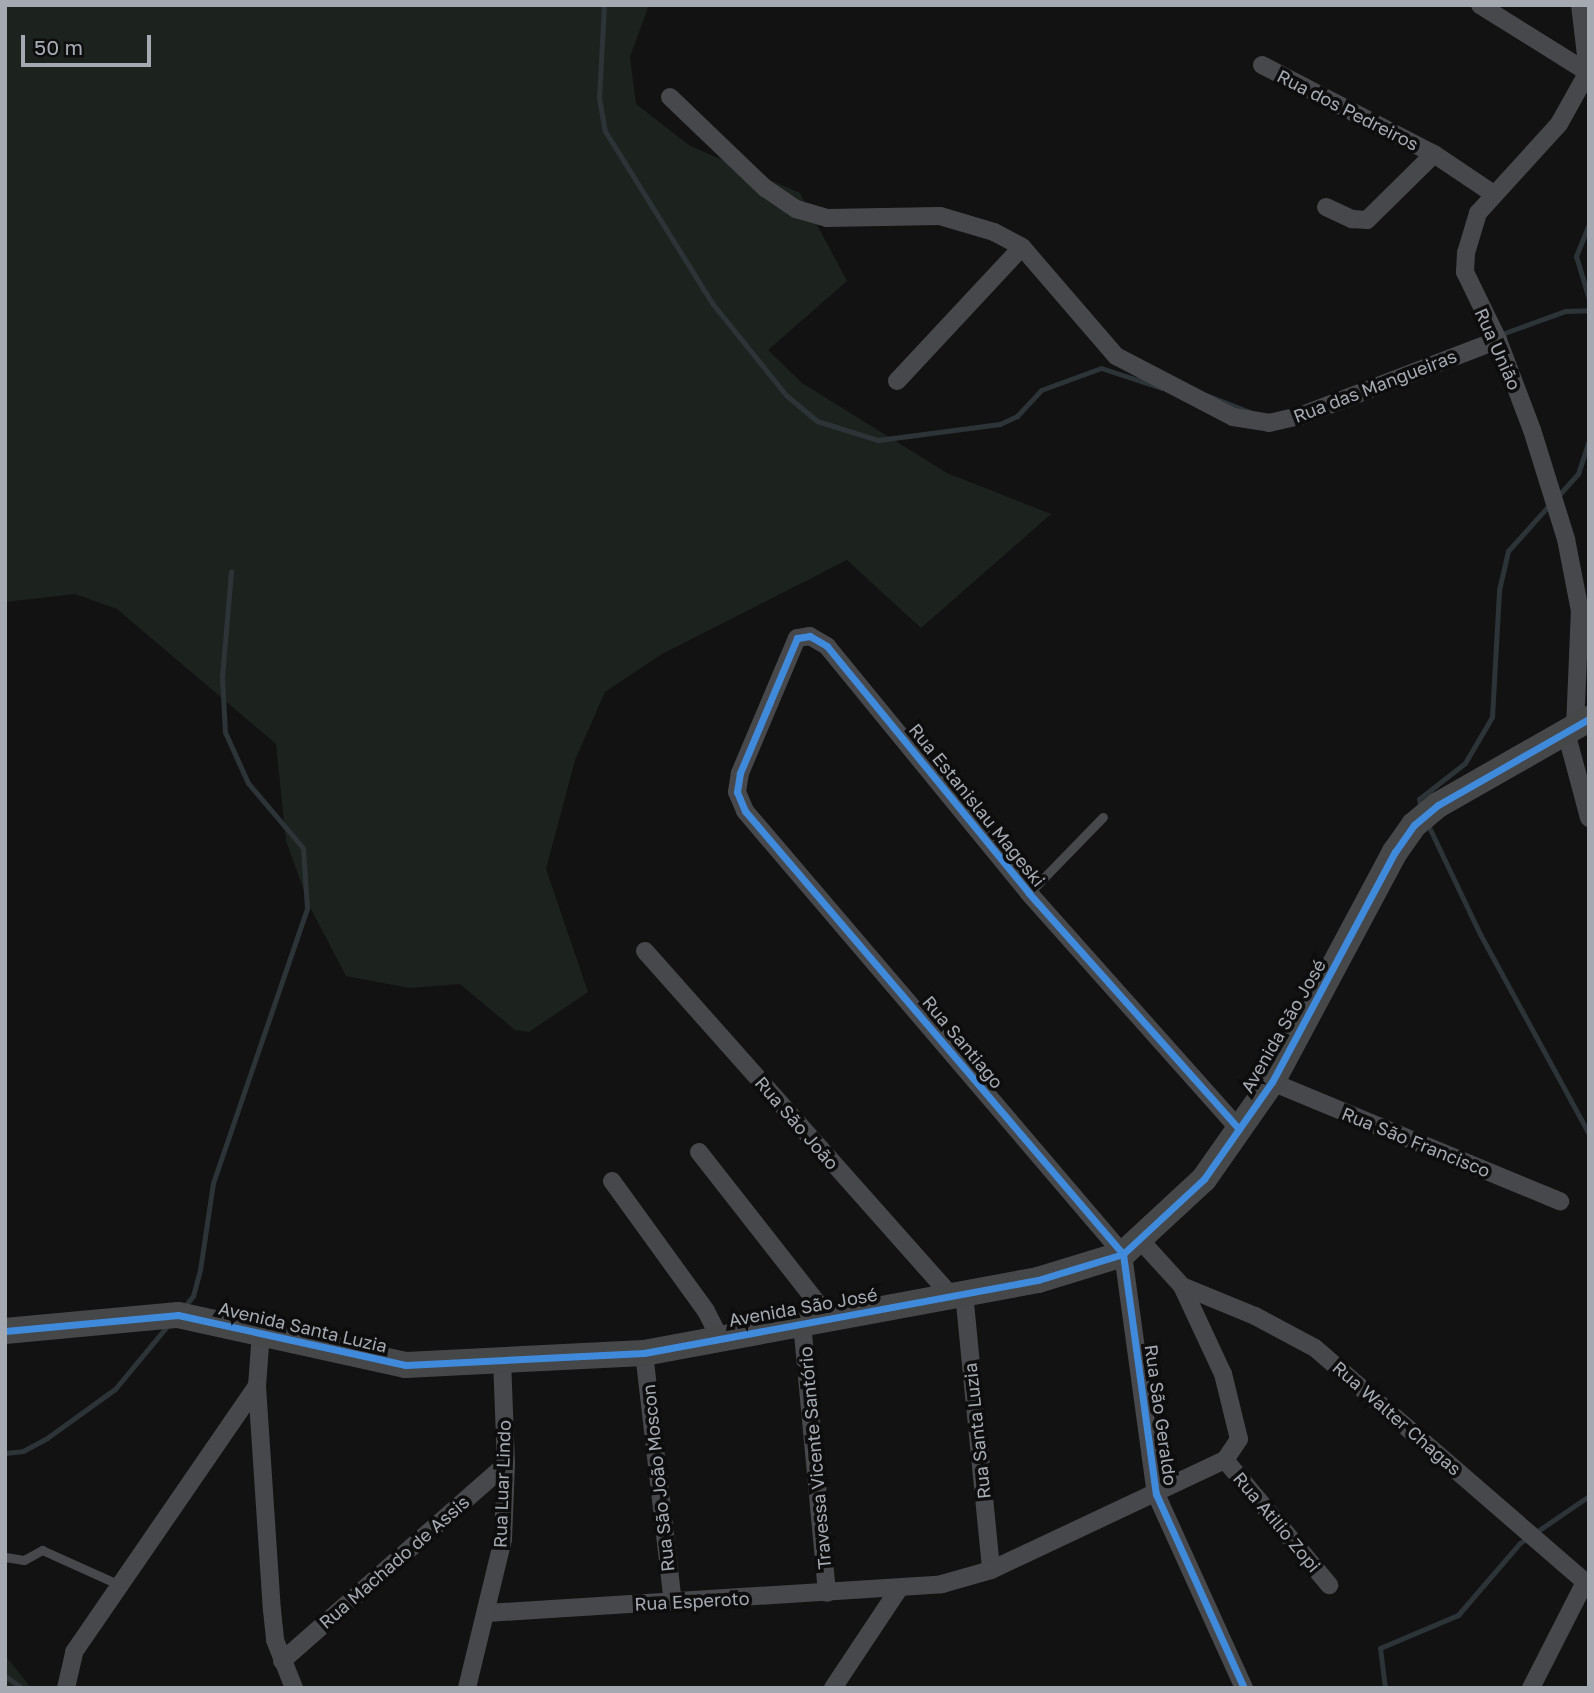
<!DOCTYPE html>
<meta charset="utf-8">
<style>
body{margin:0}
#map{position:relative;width:1594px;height:1693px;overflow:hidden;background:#121213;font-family:"Golos Text",sans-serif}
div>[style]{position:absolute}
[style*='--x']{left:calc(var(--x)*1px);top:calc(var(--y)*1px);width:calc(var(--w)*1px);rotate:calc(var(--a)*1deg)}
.green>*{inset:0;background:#1c221d}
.stream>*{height:5px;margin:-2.5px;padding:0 2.5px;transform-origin:2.5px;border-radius:2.5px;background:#2c3438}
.lane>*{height:9px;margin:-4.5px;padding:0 4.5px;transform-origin:4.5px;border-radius:4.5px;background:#47484b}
.street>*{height:18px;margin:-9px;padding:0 9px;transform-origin:9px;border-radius:9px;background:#47484b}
.secondary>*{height:26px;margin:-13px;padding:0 13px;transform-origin:13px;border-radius:13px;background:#454749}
.cycleway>*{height:7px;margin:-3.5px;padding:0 3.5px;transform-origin:3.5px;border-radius:3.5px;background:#408adc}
span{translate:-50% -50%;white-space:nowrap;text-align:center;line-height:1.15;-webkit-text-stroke:7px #0d0d0e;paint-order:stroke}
.street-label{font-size:18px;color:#a5aab2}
.frame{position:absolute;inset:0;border:7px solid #a5aab2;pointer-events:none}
.scale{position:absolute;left:21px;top:35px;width:130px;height:32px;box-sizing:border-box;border:4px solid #a5aab2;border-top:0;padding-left:9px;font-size:21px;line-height:24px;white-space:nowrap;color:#a5aab2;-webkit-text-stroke:5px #0d0d0e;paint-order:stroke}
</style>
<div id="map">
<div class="green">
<i style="clip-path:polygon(5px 5px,649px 5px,630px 57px,636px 104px,690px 146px,800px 193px,847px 281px,768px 350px,802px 383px,947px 473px,1051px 514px,921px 628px,847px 560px,662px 654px,605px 692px,575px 760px,546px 869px,588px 992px,529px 1032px,515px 1030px,460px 984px,409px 988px,346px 976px,310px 907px,286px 841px,276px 744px,117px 609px,75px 594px,5px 602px)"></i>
<i style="clip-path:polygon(5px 1655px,31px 1688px,5px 1688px)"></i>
</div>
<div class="stream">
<i style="--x:604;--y:5;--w:93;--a:93.1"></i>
<i style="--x:599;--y:98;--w:34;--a:80"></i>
<i style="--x:605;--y:131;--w:203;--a:58.1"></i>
<i style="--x:712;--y:303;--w:118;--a:51.2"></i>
<i style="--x:786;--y:395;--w:40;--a:40"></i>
<i style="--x:817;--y:421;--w:64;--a:17.3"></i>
<i style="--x:878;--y:440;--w:123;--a:-7.5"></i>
<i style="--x:1000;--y:424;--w:19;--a:-25"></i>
<i style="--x:1017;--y:416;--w:35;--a:-47"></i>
<i style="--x:1041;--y:390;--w:64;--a:-20.1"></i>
<i style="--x:1101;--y:368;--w:64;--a:18.2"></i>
<i style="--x:1589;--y:224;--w:35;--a:112"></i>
<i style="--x:1576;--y:256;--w:45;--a:73.2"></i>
<i style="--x:1499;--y:335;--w:70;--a:-20"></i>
<i style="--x:1565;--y:311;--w:24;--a:-2"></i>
<i style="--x:1206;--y:395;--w:49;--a:21.4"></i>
<i style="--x:1557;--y:497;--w:31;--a:-48"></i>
<i style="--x:1578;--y:474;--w:36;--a:-72"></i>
<i style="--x:1421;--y:810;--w:11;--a:-100"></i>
<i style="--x:1419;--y:799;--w:58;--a:-38"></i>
<i style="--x:1465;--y:763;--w:53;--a:-59.6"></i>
<i style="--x:1492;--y:717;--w:127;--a:-86.8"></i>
<i style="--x:1499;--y:590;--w:40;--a:-77"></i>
<i style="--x:1508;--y:551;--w:63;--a:-48.2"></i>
<i style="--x:1428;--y:825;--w:121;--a:64.5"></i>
<i style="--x:1480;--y:934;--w:228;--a:61.4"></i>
<i style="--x:184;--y:1307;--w:14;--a:-51"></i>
<i style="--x:193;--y:1296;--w:27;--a:-75"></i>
<i style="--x:200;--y:1270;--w:88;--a:-81.5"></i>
<i style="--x:213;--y:1183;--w:291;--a:-71.1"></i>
<i style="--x:307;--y:908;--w:60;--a:-93.8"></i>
<i style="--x:303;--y:848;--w:85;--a:-130.2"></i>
<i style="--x:248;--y:783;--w:56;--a:-114.3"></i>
<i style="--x:225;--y:732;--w:55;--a:-93.1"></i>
<i style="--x:222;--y:677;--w:106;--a:-85.1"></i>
<i style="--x:5;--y:1453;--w:18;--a:-6"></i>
<i style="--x:23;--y:1451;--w:27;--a:-28"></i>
<i style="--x:47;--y:1438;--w:84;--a:-35.8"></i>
<i style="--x:115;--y:1389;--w:83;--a:-50.4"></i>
<i style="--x:5;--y:1676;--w:21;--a:35"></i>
<i style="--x:1385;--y:1688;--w:40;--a:-97.1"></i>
<i style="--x:1380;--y:1648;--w:85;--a:-22.9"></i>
<i style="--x:1458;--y:1615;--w:95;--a:-49.3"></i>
<i style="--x:1520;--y:1543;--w:83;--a:-34.3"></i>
</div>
<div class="lane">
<i style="--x:1029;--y:893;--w:106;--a:-45.8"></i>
<i style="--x:5;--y:1557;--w:19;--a:9"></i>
<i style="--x:24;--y:1560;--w:21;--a:-29"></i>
<i style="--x:42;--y:1550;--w:85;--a:24.2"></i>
</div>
<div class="street">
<i style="--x:1480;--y:5;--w:128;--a:32"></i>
<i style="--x:1262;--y:65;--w:194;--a:27.4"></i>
<i style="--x:1434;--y:154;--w:70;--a:33.9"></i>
<i style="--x:670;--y:97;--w:132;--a:43.8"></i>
<i style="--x:765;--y:188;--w:37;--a:34"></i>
<i style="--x:796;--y:209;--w:32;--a:16"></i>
<i style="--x:827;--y:218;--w:113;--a:-1"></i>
<i style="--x:940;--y:216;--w:56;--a:16.5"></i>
<i style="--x:994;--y:232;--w:32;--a:28"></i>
<i style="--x:1022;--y:247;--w:144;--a:49.2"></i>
<i style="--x:1116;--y:356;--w:132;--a:27.5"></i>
<i style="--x:1233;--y:417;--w:36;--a:9"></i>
<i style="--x:1269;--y:423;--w:32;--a:-13"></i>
<i style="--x:1300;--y:416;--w:212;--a:-21"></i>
<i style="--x:1326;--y:207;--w:29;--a:25"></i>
<i style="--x:1352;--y:219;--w:15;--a:4"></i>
<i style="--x:1367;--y:220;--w:94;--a:-44.6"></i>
<i style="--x:897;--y:381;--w:183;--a:-47"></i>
<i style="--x:1575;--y:728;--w:117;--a:-87.6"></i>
<i style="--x:1580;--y:611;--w:73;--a:-101"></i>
<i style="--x:1566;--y:539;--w:114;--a:-107.3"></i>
<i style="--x:1532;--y:430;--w:96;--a:-110.7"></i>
<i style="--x:1498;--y:340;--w:76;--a:-115.9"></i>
<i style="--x:1465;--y:272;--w:19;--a:-87"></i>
<i style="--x:1466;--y:253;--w:42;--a:-73.3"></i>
<i style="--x:1478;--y:213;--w:120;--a:-47.7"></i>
<i style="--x:1559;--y:124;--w:60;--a:-60.9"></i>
<i style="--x:1588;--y:72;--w:67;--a:-96.8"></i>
<i style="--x:1566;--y:732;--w:89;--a:75"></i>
<i style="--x:645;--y:951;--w:460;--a:48.4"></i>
<i style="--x:1272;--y:1082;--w:312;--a:22.5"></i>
<i style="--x:1239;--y:1129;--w:316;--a:-131.7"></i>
<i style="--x:1029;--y:893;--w:319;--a:-129.3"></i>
<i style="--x:827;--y:646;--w:20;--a:-150"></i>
<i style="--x:810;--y:636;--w:13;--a:171"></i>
<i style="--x:797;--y:638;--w:147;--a:112.9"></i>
<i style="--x:740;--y:773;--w:19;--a:99"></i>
<i style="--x:737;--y:792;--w:21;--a:67"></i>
<i style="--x:745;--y:811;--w:582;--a:49.53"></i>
<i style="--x:1123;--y:1254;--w:242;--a:82.2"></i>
<i style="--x:1156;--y:1494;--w:213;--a:65.6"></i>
<i style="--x:699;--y:1152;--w:212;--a:51.9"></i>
<i style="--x:612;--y:1181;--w:160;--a:54.1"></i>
<i style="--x:706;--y:1311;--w:30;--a:63"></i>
<i style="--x:1182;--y:1286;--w:79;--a:22.3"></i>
<i style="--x:1255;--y:1316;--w:68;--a:28.1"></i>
<i style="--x:1315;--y:1348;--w:362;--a:40.9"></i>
<i style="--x:964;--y:1293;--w:278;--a:84.4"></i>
<i style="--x:802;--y:1323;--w:271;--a:84.7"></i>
<i style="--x:261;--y:1332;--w:54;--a:94.2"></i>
<i style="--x:257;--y:1386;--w:225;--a:86.2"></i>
<i style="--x:272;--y:1610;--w:30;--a:84"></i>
<i style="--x:275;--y:1640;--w:52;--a:68.4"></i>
<i style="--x:644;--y:1353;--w:251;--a:83.4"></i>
<i style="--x:1225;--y:1460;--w:163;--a:50.2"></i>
<i style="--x:487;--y:1613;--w:456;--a:-3.6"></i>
<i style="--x:942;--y:1584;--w:51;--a:-15.9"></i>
<i style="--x:991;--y:1570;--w:259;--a:-25.2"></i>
<i style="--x:1225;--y:1460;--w:25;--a:-56"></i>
<i style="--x:1239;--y:1439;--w:67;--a:-103.8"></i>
<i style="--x:1223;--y:1374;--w:97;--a:-115"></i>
<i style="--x:1182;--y:1286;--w:61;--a:-132.3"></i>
<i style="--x:282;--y:1661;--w:298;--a:-41.3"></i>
<i style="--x:66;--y:1688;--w:37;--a:-77"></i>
<i style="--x:74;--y:1652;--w:323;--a:-55.5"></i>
<i style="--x:467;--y:1688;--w:153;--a:-76.4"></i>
<i style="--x:503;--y:1539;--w:75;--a:-87.7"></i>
<i style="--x:506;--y:1464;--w:103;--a:-92.2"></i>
<i style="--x:833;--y:1688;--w:118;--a:-56.4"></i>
<i style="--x:1531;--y:1688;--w:119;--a:-63"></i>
</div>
<div class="secondary">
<i style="--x:5;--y:1331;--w:174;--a:-5.3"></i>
<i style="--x:178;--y:1315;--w:233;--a:12.4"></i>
<i style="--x:406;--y:1365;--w:238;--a:-2.9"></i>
<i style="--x:644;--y:1353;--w:401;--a:-10.5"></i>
<i style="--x:1038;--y:1280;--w:89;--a:-17"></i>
<i style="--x:1123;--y:1254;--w:110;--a:-42.8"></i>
<i style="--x:1204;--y:1179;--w:118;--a:-55"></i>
<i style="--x:1272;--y:1082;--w:261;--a:-61.9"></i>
<i style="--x:1395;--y:852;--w:33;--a:-55"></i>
<i style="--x:1414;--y:825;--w:31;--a:-40"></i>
<i style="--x:1438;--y:805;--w:174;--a:-29.7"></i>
</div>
<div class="cycleway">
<i style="--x:1239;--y:1129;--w:316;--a:-131.7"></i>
<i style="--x:1029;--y:893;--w:319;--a:-129.3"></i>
<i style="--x:827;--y:646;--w:20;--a:-150"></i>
<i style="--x:810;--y:636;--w:13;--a:171"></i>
<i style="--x:797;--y:638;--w:147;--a:112.9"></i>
<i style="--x:740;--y:773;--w:19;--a:99"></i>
<i style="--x:737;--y:792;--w:21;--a:67"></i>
<i style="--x:745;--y:811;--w:582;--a:49.53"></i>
<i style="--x:1123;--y:1254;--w:242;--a:82.2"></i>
<i style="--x:1156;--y:1494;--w:213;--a:65.6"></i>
<i style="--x:5;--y:1331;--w:174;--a:-5.3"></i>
<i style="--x:178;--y:1315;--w:233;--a:12.4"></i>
<i style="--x:406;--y:1365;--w:238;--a:-2.9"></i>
<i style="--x:644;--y:1353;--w:401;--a:-10.5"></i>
<i style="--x:1038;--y:1280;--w:89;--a:-17"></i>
<i style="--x:1123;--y:1254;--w:110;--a:-42.8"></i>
<i style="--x:1204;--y:1179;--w:118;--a:-55"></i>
<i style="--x:1272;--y:1082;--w:261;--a:-61.9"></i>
<i style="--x:1395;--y:852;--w:33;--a:-55"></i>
<i style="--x:1414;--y:825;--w:31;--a:-40"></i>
<i style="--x:1438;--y:805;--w:174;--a:-29.7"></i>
</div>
<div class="street-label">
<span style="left:1348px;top:110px;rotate:27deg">Rua dos Pedreiros</span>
<span style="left:1498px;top:349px;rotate:66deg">Rua União</span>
<span style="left:1375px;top:386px;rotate:-21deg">Rua das Mangueiras</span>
<span style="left:977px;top:805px;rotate:51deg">Rua Estanislau Mageski</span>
<span style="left:1283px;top:1026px;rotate:-60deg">Avenida São José</span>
<span style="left:963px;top:1042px;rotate:50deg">Rua Santiago</span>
<span style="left:797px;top:1123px;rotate:49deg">Rua São João</span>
<span style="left:1416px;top:1142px;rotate:22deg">Rua São Francisco</span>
<span style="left:803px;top:1307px;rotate:-10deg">Avenida São José</span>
<span style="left:303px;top:1327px;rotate:13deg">Avenida Santa Luzia</span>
<span style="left:1161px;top:1415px;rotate:82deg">Rua São Geraldo</span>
<span style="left:1397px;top:1418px;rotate:41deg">Rua Walter Chagas</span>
<span style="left:977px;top:1431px;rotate:-96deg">Rua Santa Luzia</span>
<span style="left:815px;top:1458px;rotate:-95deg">Travessa Vicente Santório</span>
<span style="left:658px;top:1478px;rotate:-96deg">Rua São João Moscon</span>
<span style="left:502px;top:1484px;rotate:-88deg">Rua Luar Lindo</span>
<span style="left:1277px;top:1522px;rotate:50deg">Rua Atilio Zopi</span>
<span style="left:394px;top:1562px;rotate:-41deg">Rua Machado de Assis</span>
<span style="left:692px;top:1601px;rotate:-3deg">Rua Esperoto</span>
</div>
<div class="frame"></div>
<div class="scale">50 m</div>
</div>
